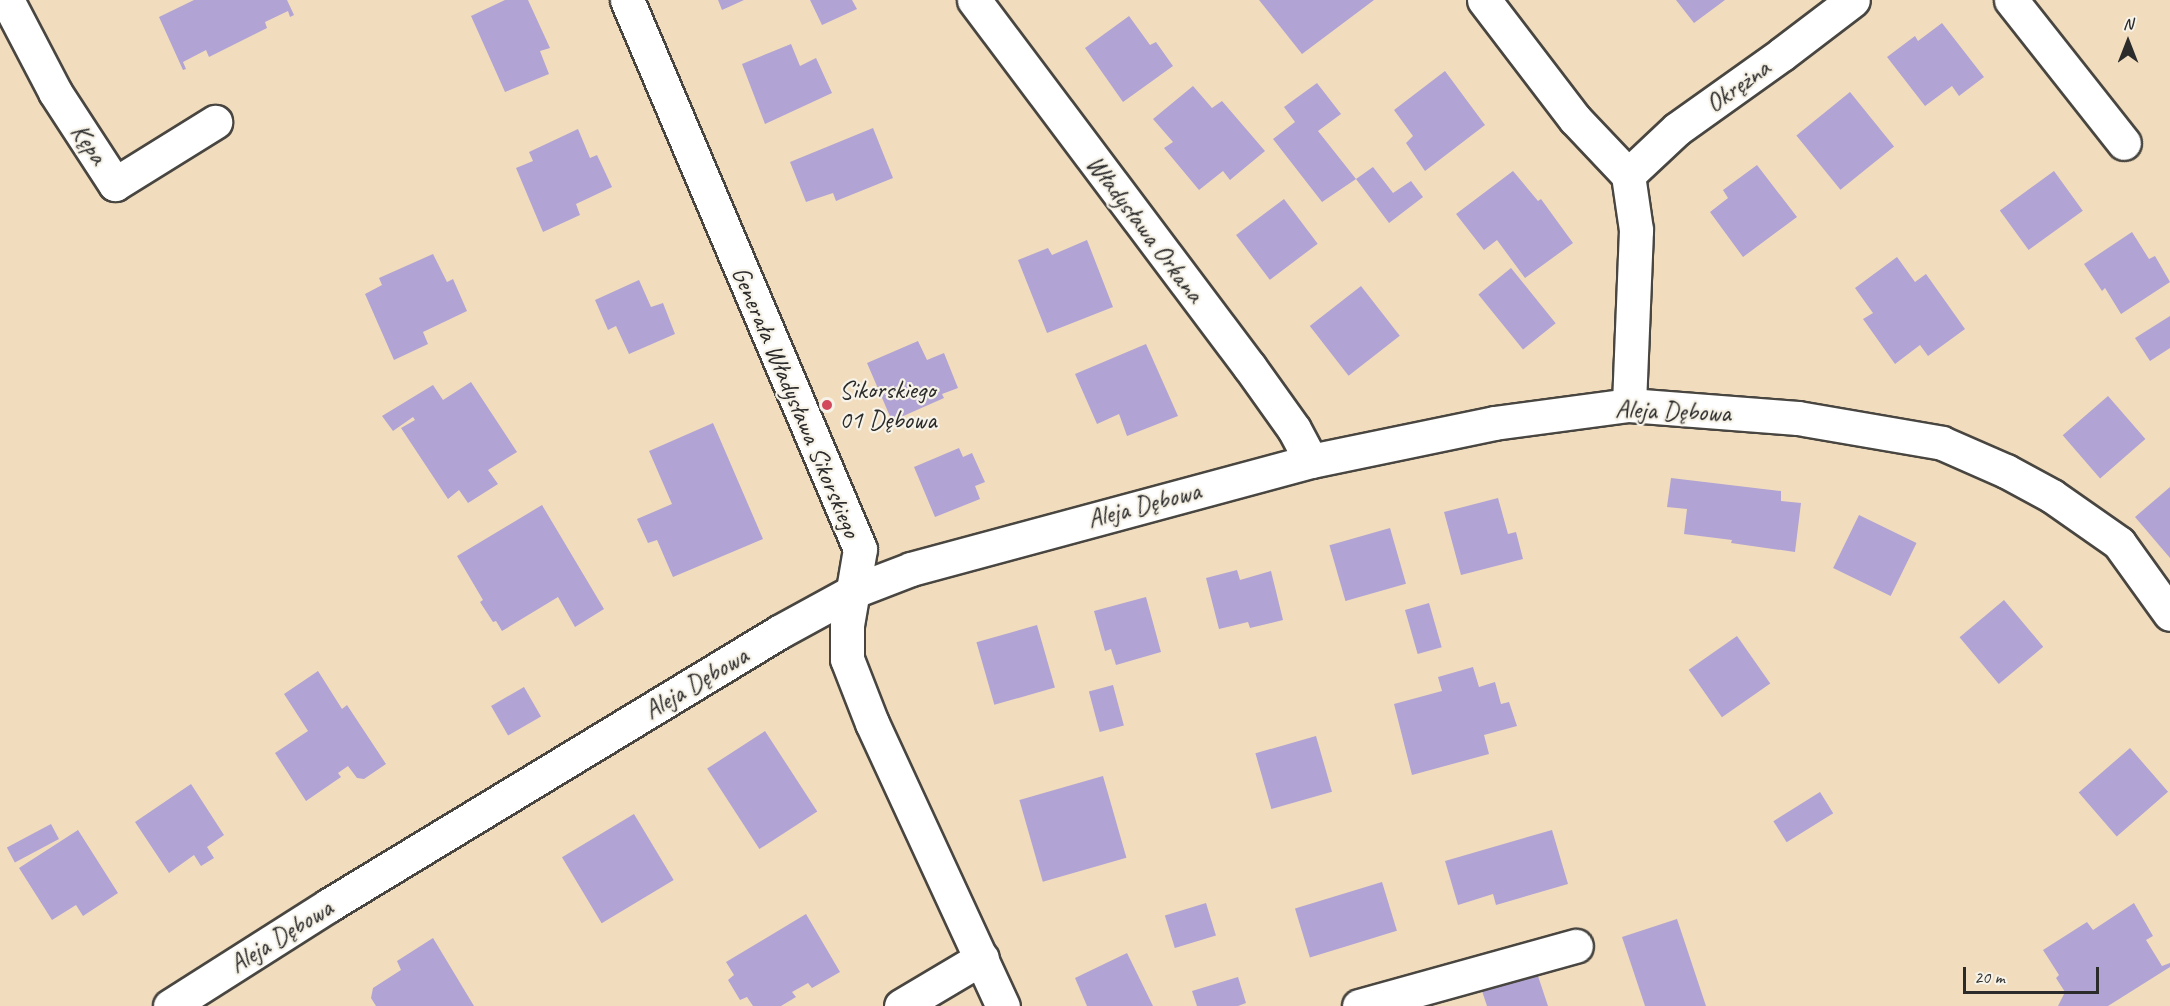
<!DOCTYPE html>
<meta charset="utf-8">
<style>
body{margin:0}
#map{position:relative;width:2170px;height:1006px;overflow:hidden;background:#f1ddbd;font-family:Caveat,sans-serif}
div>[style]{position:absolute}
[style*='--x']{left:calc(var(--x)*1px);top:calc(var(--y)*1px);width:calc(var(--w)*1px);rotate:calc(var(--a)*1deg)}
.building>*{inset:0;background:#b1a3d4;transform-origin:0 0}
.roads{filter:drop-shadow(2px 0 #494641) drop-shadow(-2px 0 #494641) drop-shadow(0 2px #494641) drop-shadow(0 -2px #494641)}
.minor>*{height:33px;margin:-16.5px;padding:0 16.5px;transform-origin:16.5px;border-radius:16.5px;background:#fff}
.dots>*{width:16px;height:16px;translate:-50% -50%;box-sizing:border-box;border:3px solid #f7f3e8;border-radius:50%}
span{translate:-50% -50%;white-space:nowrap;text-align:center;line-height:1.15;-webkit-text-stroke:4.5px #f7f3e8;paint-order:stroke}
.street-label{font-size:26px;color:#2b2b2b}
.poi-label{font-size:26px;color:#2b2b2b}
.left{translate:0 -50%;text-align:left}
.north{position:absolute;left:2098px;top:12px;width:60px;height:60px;-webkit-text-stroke:4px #f7f3e8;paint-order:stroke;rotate:0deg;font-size:16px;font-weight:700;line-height:24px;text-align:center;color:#2b2b2b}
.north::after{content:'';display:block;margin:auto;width:21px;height:27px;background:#2b2b2b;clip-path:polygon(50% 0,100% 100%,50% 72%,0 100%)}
.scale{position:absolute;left:1963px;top:967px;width:136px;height:27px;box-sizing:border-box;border:3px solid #2b2b2b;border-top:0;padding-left:8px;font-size:18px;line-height:21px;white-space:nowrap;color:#2b2b2b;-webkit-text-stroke:4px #f7f3e8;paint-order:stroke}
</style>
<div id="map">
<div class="building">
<i style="clip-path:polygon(194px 0,287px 0,294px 15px,290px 17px,288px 11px,265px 22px,267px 28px,209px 57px,206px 50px,183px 62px,186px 69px,183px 70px,159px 17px)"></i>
<i style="clip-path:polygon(505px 0,528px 0,550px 48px,540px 51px,549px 74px,505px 92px,471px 16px)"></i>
<i style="clip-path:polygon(718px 0,744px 0,722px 10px)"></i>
<i style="clip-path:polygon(810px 0,852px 0,857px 9px,822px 25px)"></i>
<i style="clip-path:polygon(1259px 0,1374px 0,1302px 54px)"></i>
<i style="clip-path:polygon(1676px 0,1725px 0,1694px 23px)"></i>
<i style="clip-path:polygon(1129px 16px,1150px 45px,1156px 42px,1173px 66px,1123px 102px,1085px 48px)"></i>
<i style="clip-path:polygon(1942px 23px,1984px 77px,1959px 96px,1952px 86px,1925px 106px,1887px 57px,1915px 36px,1918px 41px)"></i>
<i style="clip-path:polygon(791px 44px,800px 66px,816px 58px,832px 93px,765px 124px,742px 64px)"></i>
<i style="clip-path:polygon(1445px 71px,1485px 125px,1425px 171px,1406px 143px,1413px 136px,1394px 110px)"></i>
<i style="clip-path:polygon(1317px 83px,1341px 114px,1318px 131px,1356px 179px,1373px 167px,1393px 193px,1411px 181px,1423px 197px,1389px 223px,1356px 179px,1322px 202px,1273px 139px,1295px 122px,1284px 107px)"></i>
<i style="clip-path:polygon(1193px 86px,1212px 108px,1222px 101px,1265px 151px,1230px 180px,1223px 171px,1199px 190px,1164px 148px,1173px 142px,1153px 119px)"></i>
<i style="left:1850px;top:92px;width:70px;height:69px;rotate:51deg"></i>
<i style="clip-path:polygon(873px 128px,893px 178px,836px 201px,833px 193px,806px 202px,790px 162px)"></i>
<i style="clip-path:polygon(578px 129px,590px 158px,597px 155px,612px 187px,576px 204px,580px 215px,543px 232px,516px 168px,533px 161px,529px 152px)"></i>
<i style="clip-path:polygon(1757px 165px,1797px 217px,1743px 257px,1710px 212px,1728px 198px,1723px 190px)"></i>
<i style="clip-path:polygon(1513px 171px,1538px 201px,1541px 199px,1573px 243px,1525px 278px,1497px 240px,1484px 250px,1456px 214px)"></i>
<i style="left:2054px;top:171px;width:49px;height:67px;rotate:54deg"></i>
<i style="left:1284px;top:199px;width:56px;height:60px;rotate:53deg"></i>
<i style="clip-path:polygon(2132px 232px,2149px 259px,2155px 256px,2170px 282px,2121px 314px,2105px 288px,2102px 291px,2084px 264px)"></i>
<i style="clip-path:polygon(1087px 240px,1113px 307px,1047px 333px,1018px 260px,1048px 248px,1052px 255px)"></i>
<i style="clip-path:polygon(433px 254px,447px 282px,453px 279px,467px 311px,423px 332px,428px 344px,394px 360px,365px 294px,382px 285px,379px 278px)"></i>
<i style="clip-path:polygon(1897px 257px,1915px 282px,1926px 274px,1965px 329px,1928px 356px,1920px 345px,1895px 364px,1863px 319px,1873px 313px,1855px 288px)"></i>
<i style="left:1511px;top:268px;width:71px;height:42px;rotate:51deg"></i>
<i style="clip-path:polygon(639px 280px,651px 307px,663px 303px,675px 334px,629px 354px,616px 326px,608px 330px,595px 300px)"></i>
<i style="left:1361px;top:286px;width:63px;height:65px;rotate:52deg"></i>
<i style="clip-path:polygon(2170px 316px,2170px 348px,2150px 361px,2135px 338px)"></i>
<i style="clip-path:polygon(918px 341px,927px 360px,944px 353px,958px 388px,942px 394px,944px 398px,892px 421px,867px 363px)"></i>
<i style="clip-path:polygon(1146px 344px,1178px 416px,1127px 436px,1119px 414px,1097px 424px,1075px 374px)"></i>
<i style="clip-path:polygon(471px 382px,517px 452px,488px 470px,498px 484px,468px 503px,459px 490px,448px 499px,401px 428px,415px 420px,413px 417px,393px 431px,382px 416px,433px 385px,443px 400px)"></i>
<i style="left:2108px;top:396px;width:57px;height:60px;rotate:49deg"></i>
<i style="clip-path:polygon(713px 423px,763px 539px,673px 577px,657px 540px,648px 543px,637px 519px,672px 504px,649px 451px)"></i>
<i style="clip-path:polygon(959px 448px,963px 457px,972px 453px,985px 482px,975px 486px,980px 499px,935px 517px,914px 467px)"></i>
<i style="clip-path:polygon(1671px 478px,1781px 491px,1781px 501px,1801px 503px,1795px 552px,1731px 543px,1732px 540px,1684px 534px,1687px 509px,1667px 507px)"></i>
<i style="clip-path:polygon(2170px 487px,2170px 558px,2135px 517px)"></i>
<i style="clip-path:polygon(1498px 498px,1508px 534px,1516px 532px,1523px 559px,1461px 575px,1444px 512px)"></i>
<i style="clip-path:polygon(542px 505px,604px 609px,575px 627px,558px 597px,502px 631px,496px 621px,493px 622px,480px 602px,483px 600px,457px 556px)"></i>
<i style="left:1859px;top:515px;width:64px;height:59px;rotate:26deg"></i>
<i style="left:1390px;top:528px;width:58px;height:63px;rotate:74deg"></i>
<i style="clip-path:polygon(1237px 570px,1240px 580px,1271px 571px,1283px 620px,1250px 628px,1248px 622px,1219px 629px,1206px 578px)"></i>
<i style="clip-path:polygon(1146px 597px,1161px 652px,1116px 665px,1111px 649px,1105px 651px,1094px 611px)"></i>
<i style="left:2004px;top:600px;width:61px;height:58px;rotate:50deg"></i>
<i style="left:1429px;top:603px;width:46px;height:25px;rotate:74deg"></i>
<i style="left:1037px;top:625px;width:65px;height:63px;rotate:74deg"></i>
<i style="left:1737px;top:636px;width:58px;height:59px;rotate:55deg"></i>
<i style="clip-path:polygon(1473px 667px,1479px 687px,1495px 682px,1501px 704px,1509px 702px,1517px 726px,1484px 735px,1489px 754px,1412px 775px,1394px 704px,1442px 691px,1438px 677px)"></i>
<i style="clip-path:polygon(318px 671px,342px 709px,347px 705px,386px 764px,364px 779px,357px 778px,348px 766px,338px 773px,341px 777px,306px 801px,275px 753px,308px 731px,284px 694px)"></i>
<i style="left:1113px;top:685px;width:42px;height:25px;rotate:75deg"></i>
<i style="left:524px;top:687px;width:34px;height:38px;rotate:60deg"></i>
<i style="left:765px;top:731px;width:96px;height:69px;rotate:57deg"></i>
<i style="left:1316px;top:736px;width:58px;height:63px;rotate:74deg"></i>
<i style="left:2130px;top:748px;width:58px;height:68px;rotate:49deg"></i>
<i style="left:1103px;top:776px;width:85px;height:87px;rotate:74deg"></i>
<i style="clip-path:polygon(191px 784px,224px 835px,207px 847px,214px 858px,201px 866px,194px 855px,169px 873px,135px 822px)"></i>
<i style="left:1820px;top:792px;width:25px;height:55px;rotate:58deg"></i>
<i style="left:634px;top:814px;width:77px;height:84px;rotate:59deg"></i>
<i style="left:51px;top:824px;width:17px;height:50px;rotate:62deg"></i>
<i style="clip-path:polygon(78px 830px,118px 893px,83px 916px,76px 905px,52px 920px,19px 868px)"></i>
<i style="clip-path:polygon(1552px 830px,1568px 884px,1496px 905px,1493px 894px,1458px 905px,1445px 861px)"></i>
<i style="left:1382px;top:882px;width:51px;height:91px;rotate:73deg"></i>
<i style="left:1206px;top:903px;width:34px;height:43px;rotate:73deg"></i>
<i style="clip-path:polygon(2134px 903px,2153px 936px,2146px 940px,2162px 966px,2170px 963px,2170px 967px,2108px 1006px,2058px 1006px,2065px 992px,2056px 978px,2059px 975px,2043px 950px,2087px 922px,2093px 930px)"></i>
<i style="clip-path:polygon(806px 914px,840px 972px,812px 988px,808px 983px,792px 992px,796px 997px,781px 1006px,753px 1006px,747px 997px,740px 1000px,728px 980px,734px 975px,726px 962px)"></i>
<i style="clip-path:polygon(1677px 919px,1706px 1006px,1645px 1006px,1622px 937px)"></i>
<i style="clip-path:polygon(433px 938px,474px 1006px,376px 1006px,371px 998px,373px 988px,401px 970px,397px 961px)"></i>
<i style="clip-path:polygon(1127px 953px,1153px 1006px,1087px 1006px,1075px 978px)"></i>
<i style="clip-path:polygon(1537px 973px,1548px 1006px,1487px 1006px,1482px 991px)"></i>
<i style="clip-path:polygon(1238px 977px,1246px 1003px,1238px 1006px,1197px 1006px,1192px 991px)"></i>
</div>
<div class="roads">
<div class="minor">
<i style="--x:7;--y:0;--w:104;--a:62.4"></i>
<i style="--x:55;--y:92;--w:110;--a:56.9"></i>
<i style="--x:115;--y:184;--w:118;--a:-31.8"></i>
<i style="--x:627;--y:0;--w:596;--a:67"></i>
<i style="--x:860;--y:549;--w:77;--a:99.7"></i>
<i style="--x:847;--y:625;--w:34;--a:90"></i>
<i style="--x:847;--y:659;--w:69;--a:68.7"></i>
<i style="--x:872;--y:723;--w:312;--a:65.2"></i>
<i style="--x:974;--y:0;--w:458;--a:53.1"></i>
<i style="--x:1249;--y:366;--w:77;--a:54.5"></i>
<i style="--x:1294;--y:429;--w:36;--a:62"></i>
<i style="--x:1484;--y:0;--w:150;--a:52.6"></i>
<i style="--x:1575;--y:119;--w:77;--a:46.6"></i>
<i style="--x:1628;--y:175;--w:56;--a:81.7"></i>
<i style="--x:1636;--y:230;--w:175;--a:92.3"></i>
<i style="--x:2011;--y:0;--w:182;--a:51.7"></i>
<i style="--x:1628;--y:175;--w:67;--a:-43.2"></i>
<i style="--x:1677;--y:129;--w:129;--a:-35.5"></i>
<i style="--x:1782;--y:54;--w:89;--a:-37.3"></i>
<i style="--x:170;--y:1006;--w:188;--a:-32.4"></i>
<i style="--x:329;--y:905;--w:526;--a:-31.24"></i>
<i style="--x:779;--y:632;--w:85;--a:-28.7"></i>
<i style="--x:854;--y:591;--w:61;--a:-21.1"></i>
<i style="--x:911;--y:569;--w:414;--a:-15.1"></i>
<i style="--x:1311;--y:461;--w:187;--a:-11.7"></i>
<i style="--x:1494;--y:423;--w:136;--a:-7.6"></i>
<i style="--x:1629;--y:405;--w:169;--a:4.4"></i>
<i style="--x:1798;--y:418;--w:146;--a:9.8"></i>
<i style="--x:1942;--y:443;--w:70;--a:23.6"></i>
<i style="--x:2006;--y:471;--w:52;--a:28.5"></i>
<i style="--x:2052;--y:496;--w:82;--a:35"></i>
<i style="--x:2119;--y:543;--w:87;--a:54.3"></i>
<i style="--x:901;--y:1006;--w:94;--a:-30.7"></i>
<i style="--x:1359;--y:1006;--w:225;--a:-15.5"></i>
</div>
</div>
<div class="dots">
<i style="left:827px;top:405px;background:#d1495b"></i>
</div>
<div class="street-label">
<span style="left:1738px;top:86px;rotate:-35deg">Okrężna</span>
<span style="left:89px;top:144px;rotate:57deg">Kępa</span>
<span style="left:1145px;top:229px;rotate:53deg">Władysława Orkana</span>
<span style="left:796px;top:402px;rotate:67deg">Generała Władysława Sikorskiego</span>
<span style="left:1673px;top:411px;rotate:2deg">Aleja Dębowa</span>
<span style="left:1144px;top:505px;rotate:-15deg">Aleja Dębowa</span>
<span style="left:696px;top:683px;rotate:-31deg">Aleja Dębowa</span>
<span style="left:281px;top:936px;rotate:-32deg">Aleja Dębowa</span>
</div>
<div class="poi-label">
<span class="left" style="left:839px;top:405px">Sikorskiego<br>01 Dębowa</span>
</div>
<div class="north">N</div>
<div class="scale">20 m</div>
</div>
